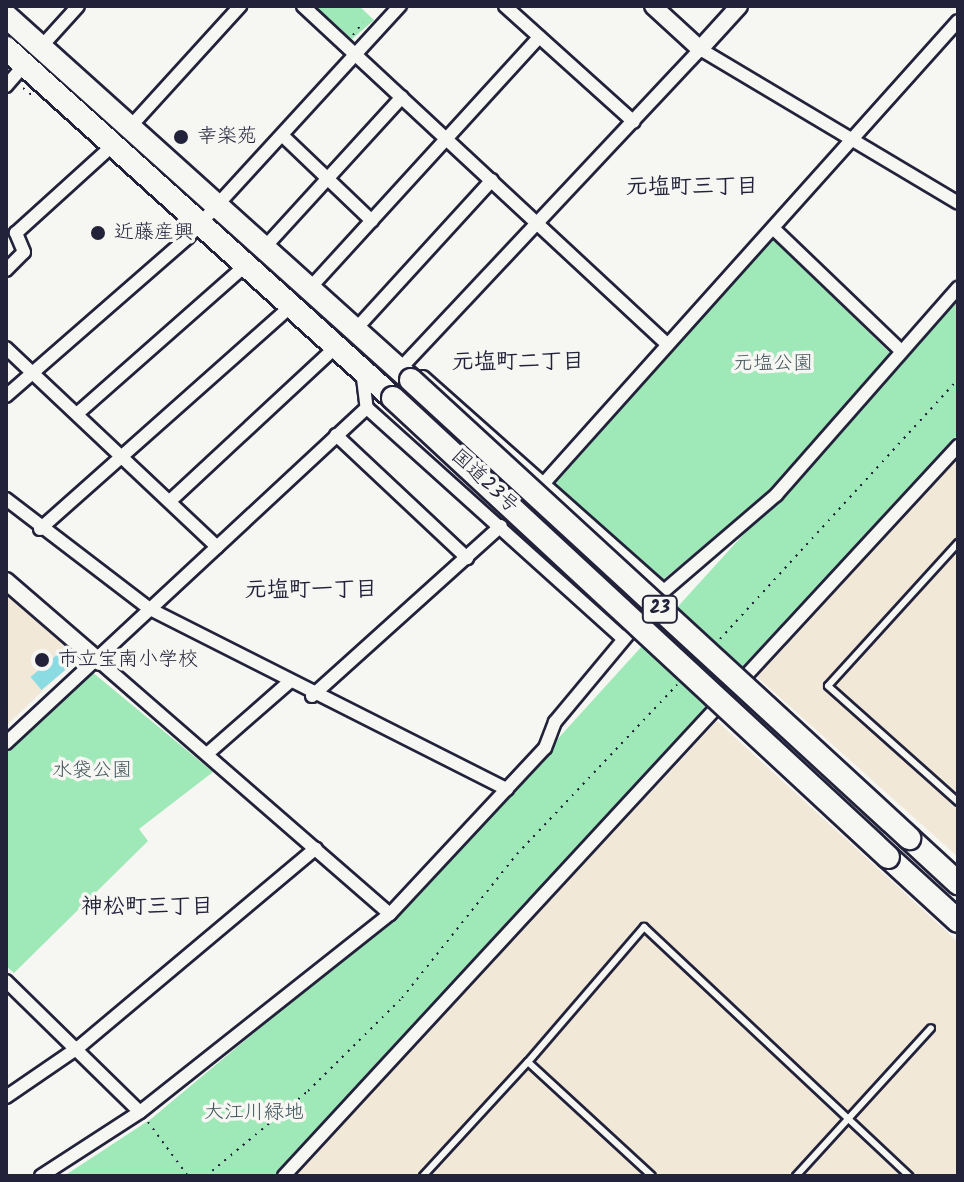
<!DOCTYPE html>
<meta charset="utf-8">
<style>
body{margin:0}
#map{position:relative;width:964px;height:1182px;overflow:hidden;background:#f6f6f2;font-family:Kalam,"Klee One",sans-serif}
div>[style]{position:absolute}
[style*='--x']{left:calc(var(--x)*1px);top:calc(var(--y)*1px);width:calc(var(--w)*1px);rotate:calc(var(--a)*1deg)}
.built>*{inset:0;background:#f2e8d8}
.green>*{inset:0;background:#9fe8b7}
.water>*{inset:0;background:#8adbe2;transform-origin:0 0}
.path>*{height:2px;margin-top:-1px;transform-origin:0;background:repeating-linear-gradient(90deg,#22223b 0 2px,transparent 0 8px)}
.roads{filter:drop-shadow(2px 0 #22223b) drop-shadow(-2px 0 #22223b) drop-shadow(0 2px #22223b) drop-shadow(0 -2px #22223b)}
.lane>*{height:6px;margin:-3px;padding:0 3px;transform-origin:3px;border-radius:3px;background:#f6f6f2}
.street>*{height:12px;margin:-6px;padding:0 6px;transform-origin:6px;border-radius:6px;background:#f6f6f2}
.secondary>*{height:16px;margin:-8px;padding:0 8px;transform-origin:8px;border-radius:8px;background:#f6f6f2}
.highway>*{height:22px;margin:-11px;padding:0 11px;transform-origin:11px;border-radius:11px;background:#f6f6f2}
.bridges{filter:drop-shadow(2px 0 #22223b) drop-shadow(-2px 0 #22223b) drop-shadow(0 2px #22223b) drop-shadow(0 -2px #22223b)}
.highway-bridge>*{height:22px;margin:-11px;padding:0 11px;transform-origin:11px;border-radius:11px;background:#f6f6f2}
.dots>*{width:22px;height:22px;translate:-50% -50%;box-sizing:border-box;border:4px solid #f6f6f2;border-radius:50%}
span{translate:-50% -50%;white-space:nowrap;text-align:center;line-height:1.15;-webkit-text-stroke:7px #f6f6f2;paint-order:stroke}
.shield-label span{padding:2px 6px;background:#f6f6f2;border:2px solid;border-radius:6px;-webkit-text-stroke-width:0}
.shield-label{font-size:18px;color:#22223b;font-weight:700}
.poi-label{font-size:20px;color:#22223b}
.left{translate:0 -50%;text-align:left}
.park-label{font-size:20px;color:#41545a}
.street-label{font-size:20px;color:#22223b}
.neighbourhood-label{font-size:22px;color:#22223b;font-weight:700}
.frame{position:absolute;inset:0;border:8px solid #22223b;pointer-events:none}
</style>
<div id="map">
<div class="built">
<i style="clip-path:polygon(958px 454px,958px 857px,756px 676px)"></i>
<i style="clip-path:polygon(6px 595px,78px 657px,6px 726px)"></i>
<i style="clip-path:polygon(717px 721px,958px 942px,958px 1176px,294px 1176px)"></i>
</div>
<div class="green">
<i style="clip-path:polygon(359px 6px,374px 20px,352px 39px,317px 8px)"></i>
<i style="clip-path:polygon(773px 239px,891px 354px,772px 491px,661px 581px,554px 485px)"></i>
<i style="clip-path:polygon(958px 298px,958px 434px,297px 1156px,275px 1176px,64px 1176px,151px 1119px,406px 906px)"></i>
<i style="clip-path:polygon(91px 671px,213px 772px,139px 829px,148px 841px,14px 973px,6px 966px,6px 747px)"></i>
</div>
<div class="water">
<i style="left:65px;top:648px;width:17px;height:45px;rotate:50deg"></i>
</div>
<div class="path">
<i style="--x:353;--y:35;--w:16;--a:-52"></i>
<i style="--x:23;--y:88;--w:13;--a:39"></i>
<i style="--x:720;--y:639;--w:352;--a:-47.5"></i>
<i style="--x:148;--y:1122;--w:67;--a:53.5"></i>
<i style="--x:206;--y:1176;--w:133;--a:-39.8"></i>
<i style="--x:308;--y:1091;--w:132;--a:-44.7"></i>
<i style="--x:402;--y:998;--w:184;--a:-51.4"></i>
<i style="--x:517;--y:854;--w:233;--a:-46.6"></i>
</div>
<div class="roads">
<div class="lane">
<i style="--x:958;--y:543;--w:193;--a:132.3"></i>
<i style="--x:828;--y:686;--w:174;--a:41.7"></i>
<i style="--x:528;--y:1062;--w:178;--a:-49.3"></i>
<i style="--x:644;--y:927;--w:364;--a:43.2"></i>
<i style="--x:423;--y:1176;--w:155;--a:-47.4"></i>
<i style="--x:528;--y:1062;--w:168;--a:42.6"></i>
<i style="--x:796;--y:1176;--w:200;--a:-47.6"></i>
</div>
<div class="street">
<i style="--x:303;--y:6;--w:495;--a:42.9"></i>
<i style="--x:505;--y:6;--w:173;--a:42"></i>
<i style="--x:41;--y:47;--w:55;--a:-47.9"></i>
<i style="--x:6;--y:86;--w:29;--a:-49"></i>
<i style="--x:130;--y:127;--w:164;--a:-47.7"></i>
<i style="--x:283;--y:136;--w:123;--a:43.7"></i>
<i style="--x:774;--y:229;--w:176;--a:43.8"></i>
<i style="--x:265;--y:247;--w:203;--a:-47.6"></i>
<i style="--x:6;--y:270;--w:25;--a:-45"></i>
<i style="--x:24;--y:252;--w:21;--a:-113"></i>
<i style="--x:16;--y:233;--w:132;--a:-42.2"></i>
<i style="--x:310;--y:288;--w:340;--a:-47.6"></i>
<i style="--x:355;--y:330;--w:203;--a:-47.6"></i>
<i style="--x:6;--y:348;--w:290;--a:43.3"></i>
<i style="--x:362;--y:370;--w:38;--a:83"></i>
<i style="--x:367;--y:408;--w:343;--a:42"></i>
<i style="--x:399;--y:370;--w:440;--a:-46.8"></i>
<i style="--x:700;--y:49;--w:300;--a:30.8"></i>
<i style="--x:423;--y:377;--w:322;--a:41.6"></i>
<i style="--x:6;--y:396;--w:242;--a:-41.1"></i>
<i style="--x:188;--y:237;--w:314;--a:-47.5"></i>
<i style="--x:78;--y:413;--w:225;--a:-41.4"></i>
<i style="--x:336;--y:435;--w:180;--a:43.2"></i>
<i style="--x:544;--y:483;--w:620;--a:-48.14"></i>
<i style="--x:6;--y:499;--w:181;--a:37.4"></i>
<i style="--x:150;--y:609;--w:400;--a:26.8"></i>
<i style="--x:170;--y:501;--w:228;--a:-42.9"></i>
<i style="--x:40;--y:529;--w:337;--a:-41.6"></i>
<i style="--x:100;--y:662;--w:384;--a:41"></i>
<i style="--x:312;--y:696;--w:254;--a:-42"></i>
<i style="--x:6;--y:743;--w:492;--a:-42.9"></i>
<i style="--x:207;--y:754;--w:108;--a:-41.2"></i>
<i style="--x:6;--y:981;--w:187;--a:44.4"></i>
<i style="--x:6;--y:1097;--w:88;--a:-34.4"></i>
<i style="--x:79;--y:1047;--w:309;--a:-40"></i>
<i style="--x:41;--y:1176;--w:118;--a:-32.9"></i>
<i style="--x:140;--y:1112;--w:319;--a:-38.4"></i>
<i style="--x:390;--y:914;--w:227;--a:-47"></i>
<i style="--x:545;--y:748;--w:28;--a:-69"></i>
<i style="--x:555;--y:722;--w:170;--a:-50.2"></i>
<i style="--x:664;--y:591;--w:148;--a:-40.6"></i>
<i style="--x:776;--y:495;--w:276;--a:-48.7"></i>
<i style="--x:284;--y:1176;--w:994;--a:-47.28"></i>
</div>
<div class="secondary">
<i style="--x:653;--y:6;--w:64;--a:42.5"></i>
<i style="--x:700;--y:49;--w:58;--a:-47.8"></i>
<i style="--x:6;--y:581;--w:124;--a:40.8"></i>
</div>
<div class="highway">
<i style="--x:6;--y:16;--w:545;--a:41.95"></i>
<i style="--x:6;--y:48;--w:522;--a:42.13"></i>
<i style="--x:909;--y:838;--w:67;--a:42.6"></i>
<i style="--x:888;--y:857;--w:95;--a:42.4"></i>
</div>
</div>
<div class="bridges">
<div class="highway-bridge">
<i style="--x:411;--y:380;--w:677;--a:42.6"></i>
<i style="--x:393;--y:398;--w:675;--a:42.84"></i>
</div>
</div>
<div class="dots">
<i style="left:181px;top:137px;background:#22223b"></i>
<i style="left:98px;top:233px;background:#22223b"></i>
<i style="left:42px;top:660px;background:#22223b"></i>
</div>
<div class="shield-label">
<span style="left:660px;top:609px">23</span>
</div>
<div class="poi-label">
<span class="left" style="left:197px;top:137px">幸楽苑</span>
<span class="left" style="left:114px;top:233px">近藤産興</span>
<span class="left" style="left:58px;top:660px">市立宝南小学校</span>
</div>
<div class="park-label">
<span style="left:773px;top:364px">元塩公園</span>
<span style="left:92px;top:771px">水袋公園</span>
<span style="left:254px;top:1113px">大江川緑地</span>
</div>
<div class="street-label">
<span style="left:484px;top:482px;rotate:43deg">国道23号</span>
</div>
<div class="neighbourhood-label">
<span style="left:692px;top:188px">元塩町三丁目</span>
<span style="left:518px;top:363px">元塩町二丁目</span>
<span style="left:311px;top:591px">元塩町一丁目</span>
<span style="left:147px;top:908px">神松町三丁目</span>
</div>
<div class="frame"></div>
</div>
